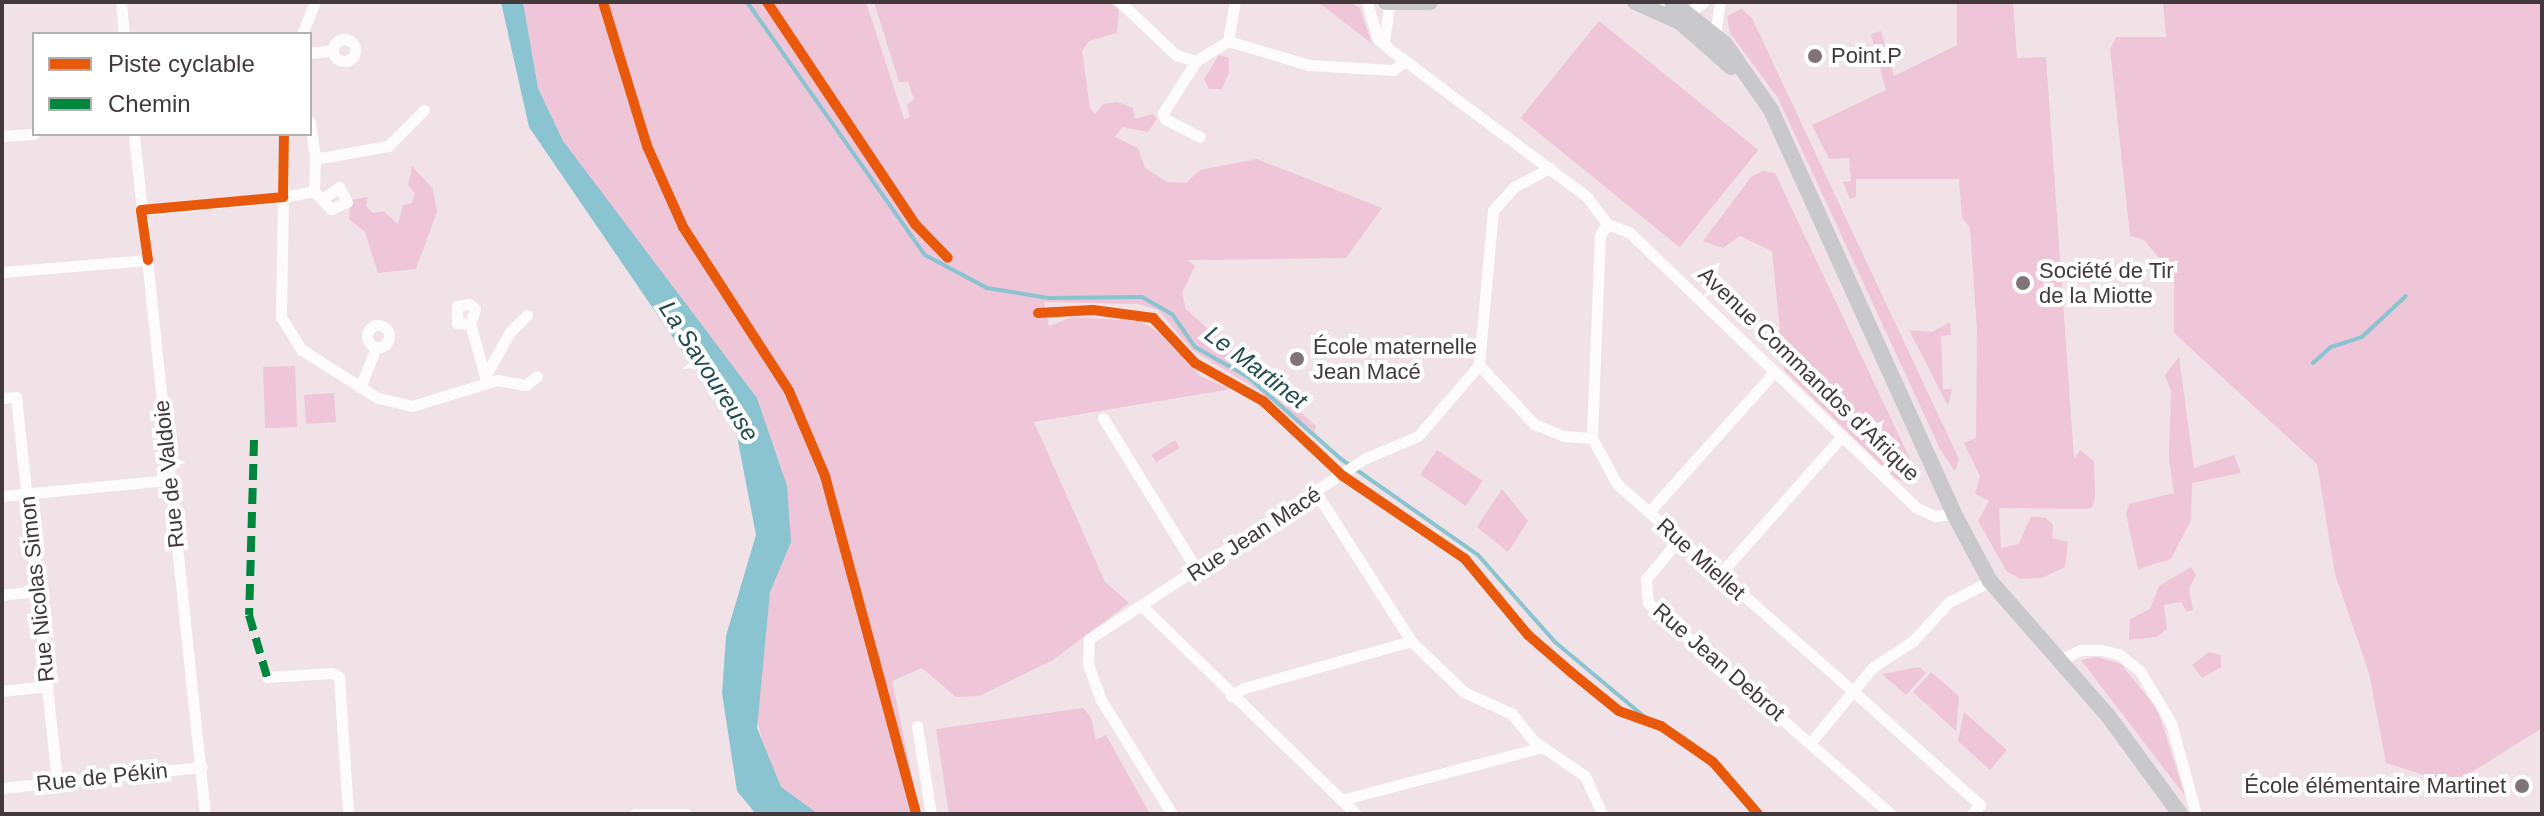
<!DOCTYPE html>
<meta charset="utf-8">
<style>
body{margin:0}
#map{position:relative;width:2544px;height:816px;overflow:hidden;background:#f0e2e7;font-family:Helvetica,sans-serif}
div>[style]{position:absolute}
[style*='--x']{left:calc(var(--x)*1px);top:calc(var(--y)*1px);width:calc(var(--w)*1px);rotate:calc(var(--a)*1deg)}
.green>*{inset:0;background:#efc6d8;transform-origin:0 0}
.water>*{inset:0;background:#89c4d0}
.stream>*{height:4px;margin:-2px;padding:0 2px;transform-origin:2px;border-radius:2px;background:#89c4d0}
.minor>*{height:11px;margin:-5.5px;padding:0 5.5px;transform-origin:5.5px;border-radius:5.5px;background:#fdfbfb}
.minor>.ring{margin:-5.5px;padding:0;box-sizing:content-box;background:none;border:11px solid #fdfbfb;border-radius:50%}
.secondary>*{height:16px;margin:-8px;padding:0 8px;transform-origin:8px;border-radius:8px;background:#c9c9cb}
.quiet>*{height:8px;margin-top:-4px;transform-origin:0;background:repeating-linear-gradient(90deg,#00873e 0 16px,transparent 0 24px)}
.cycleway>*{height:10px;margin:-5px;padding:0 5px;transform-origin:5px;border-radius:5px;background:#e8590c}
.dots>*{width:22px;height:22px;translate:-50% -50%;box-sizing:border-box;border:4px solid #fff;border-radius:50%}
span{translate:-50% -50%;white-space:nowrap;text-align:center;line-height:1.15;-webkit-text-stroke:8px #fff;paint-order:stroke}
.poi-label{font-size:22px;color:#43393d}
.left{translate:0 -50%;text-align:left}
.right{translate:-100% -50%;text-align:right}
.street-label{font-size:22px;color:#43393d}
.water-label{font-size:24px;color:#214b52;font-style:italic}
.frame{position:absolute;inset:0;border:4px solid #43393d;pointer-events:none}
.legend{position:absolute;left:32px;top:32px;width:280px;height:104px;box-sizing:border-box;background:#fff;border:2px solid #b4b0b1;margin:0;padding:10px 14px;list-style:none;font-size:24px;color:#43393d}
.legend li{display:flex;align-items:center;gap:16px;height:40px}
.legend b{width:40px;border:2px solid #b4b0b1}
</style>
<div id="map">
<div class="green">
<i style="clip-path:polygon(523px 2px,866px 2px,904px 119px,910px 117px,907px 105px,914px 99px,908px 82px,899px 82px,874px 2px,1109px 2px,1119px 10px,1117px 33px,1089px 41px,1082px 51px,1090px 108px,1095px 114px,1103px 104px,1118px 102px,1133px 108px,1135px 119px,1153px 114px,1157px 119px,1148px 132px,1122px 127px,1115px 137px,1138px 148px,1145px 168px,1167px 182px,1186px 183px,1200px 170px,1257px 159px,1382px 208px,1346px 258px,1187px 260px,1195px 266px,1182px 293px,1186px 309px,1316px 426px,1313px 437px,1258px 390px,1192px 350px,1158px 310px,1138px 304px,1044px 302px,1049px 326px,1072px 317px,1140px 321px,1158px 332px,1200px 376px,1231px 389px,1034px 422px,1105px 582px,1129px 603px,1053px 660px,979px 696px,956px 697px,922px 668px,892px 681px,920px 814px,810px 814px,773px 780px,756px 717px,772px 459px,563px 141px,538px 88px)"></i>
<i style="clip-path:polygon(1318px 2px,1349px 2px,1360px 8px,1372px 44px)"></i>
<i style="clip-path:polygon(1957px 2px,2013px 2px,2017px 58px,2046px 57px,2074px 459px,2080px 450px,2094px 461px,2095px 499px,2092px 508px,2085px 509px,1999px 508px,2001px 548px,2019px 544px,2031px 516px,2046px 518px,2053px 525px,2052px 538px,2068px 542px,2065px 567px,2042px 578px,2021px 579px,2007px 572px,1978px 521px,1989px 501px,1975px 494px,1980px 476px,1964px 443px,1976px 438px,1977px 330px,1970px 228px,1962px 218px,1959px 179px,1856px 179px,1856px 197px,1850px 199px,1843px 182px,1851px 181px,1849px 158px,1829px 159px,1812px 125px,1886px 90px,1871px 34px,1881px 31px,1894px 76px,1957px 45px)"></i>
<i style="clip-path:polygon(2163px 2px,2542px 2px,2542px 728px,2453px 784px,2386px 763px,2369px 673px,2335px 574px,2317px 464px,2174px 333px,2174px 276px,2144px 240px,2130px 236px,2110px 49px,2116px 37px,2166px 37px)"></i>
<i style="clip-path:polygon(1742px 9px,1752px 18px,1959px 459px,1955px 471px,1940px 449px,1778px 98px,1730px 33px,1727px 16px)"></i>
<i style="left:1599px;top:21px;width:205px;height:125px;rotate:39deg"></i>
<i style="clip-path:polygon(1219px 55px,1229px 58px,1229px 72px,1222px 89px,1209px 89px,1204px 79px)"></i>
<i style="clip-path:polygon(412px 166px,433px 189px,437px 212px,416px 269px,378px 273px,365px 232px,349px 219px,351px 200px,368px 197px,366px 206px,373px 213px,383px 211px,398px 224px,403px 205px,412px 203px,415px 193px,408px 186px)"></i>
<i style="clip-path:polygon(1763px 171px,1775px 173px,1919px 478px,1911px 485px,1895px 478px,1784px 370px,1772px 251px,1740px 236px,1723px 248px,1703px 241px,1752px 176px)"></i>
<i style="clip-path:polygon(1950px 322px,1951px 335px,1941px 336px,1943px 389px,1952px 389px,1948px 406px,1909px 330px,1932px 332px)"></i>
<i style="clip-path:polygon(2179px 357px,2194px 468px,2234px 455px,2241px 473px,2192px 483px,2191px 520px,2171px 559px,2138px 569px,2126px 514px,2129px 504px,2174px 493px,2169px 458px,2171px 391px,2165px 375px)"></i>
<i style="left:295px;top:366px;width:61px;height:32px;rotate:88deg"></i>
<i style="left:334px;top:393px;width:29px;height:30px;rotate:86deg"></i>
<i style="left:1175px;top:440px;width:9px;height:28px;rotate:58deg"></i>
<i style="left:1437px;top:450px;width:55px;height:30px;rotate:34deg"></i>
<i style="clip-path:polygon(1502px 489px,1528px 521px,1508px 552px,1477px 527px)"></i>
<i style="clip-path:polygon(2191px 567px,2196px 575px,2189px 589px,2193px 610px,2187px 612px,2181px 602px,2164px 605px,2167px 629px,2157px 637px,2129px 640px,2130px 619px,2150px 609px,2159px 586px)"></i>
<i style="clip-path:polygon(2209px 652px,2221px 655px,2221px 667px,2202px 678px,2192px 665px)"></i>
<i style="clip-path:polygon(2097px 657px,2121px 664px,2158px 710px,2185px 796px,2081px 660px)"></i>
<i style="clip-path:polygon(1919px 667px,1926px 673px,1906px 695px,1882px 674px)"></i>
<i style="clip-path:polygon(1931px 672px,1959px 696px,1956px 731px,1913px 692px)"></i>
<i style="clip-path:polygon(1083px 708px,1091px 717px,1096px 740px,1106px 735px,1150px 814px,949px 814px,936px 729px)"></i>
<i style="clip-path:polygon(1964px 712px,2007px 750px,1990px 770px,1958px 741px)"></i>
</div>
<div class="water">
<i style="clip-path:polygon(501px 2px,523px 2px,538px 88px,563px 141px,757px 398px,787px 486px,791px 542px,770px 592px,757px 728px,781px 787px,818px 814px,756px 814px,737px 791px,722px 693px,726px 636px,756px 535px,732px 410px,687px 358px,529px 127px)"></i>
</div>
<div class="stream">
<i style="--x:747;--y:2;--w:309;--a:54.9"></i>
<i style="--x:925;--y:255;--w:70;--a:28"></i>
<i style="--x:987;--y:288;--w:62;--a:9.3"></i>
<i style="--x:1048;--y:298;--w:94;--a:-0.6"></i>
<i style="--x:1142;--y:297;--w:34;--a:30"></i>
<i style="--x:1172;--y:314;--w:40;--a:55.1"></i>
<i style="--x:1195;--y:347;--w:61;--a:29.5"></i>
<i style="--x:1248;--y:377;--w:124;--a:41.4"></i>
<i style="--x:1341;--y:459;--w:167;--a:35"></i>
<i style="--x:1478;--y:555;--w:116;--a:48.5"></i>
<i style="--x:1555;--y:642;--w:120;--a:39.9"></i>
<i style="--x:2313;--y:363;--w:24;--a:-42"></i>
<i style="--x:2331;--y:347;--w:33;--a:-18"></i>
<i style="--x:2362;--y:337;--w:60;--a:-43"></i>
</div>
<div class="minor">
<i style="--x:121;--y:2;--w:32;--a:85"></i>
<i style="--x:1120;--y:2;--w:77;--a:43.4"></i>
<i style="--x:1176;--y:55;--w:21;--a:17"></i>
<i style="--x:1196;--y:61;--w:38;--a:-32"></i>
<i style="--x:1228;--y:41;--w:40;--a:-80"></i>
<i style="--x:1367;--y:2;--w:37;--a:74"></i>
<i style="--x:1377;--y:38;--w:20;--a:41"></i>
<i style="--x:1392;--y:51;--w:244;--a:36.8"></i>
<i style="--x:1587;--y:197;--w:34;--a:53"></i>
<i style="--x:1607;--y:224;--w:25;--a:21"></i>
<i style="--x:1630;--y:233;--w:397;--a:43.8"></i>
<i style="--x:1917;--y:508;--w:20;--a:24"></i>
<i style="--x:1935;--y:516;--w:19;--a:-6"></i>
<i style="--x:1657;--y:2;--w:23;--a:29"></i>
<i style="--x:1690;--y:12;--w:17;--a:-36"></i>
<i style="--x:302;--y:34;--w:35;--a:-68"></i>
<i style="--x:1715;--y:34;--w:32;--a:-81"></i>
<i class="ring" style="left:333px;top:39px;width:11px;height:11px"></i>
<i style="--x:1228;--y:41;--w:84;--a:16.5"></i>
<i style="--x:1309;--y:65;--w:84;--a:3.4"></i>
<i style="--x:1393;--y:70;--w:15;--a:-37"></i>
<i style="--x:1384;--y:42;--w:34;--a:-82"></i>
<i style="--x:310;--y:53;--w:23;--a:-7"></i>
<i style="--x:1196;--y:61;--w:62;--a:122.4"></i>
<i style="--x:1163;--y:113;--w:6;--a:72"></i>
<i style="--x:1165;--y:119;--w:39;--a:27"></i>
<i style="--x:310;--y:122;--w:37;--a:82"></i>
<i style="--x:315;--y:159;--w:74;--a:-10.1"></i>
<i style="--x:388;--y:146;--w:51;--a:-45"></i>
<i style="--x:134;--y:134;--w:684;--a:84.04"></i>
<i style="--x:2;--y:136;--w:32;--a:-4"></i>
<i style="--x:315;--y:159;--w:32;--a:92"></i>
<i style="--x:314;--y:191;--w:32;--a:169"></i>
<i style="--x:283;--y:197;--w:120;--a:91"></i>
<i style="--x:281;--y:317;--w:39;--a:58"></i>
<i style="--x:302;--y:350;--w:90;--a:32.3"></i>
<i style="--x:378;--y:398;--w:35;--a:13"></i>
<i style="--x:412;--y:406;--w:89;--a:-17"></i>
<i style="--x:497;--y:380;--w:29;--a:10"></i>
<i style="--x:526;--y:385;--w:14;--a:-39"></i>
<i style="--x:1550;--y:168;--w:41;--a:152.2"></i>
<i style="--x:1514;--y:187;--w:31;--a:132"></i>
<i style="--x:1493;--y:210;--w:156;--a:95.2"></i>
<i style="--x:1479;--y:365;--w:81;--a:47"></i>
<i style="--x:1534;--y:424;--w:32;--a:22"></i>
<i style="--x:1564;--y:436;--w:28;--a:4"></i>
<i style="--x:314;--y:191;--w:25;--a:47"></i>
<i style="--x:331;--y:209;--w:17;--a:-24"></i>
<i style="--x:347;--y:202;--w:17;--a:-118"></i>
<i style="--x:339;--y:187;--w:17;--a:144"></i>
<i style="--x:141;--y:210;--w:143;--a:-5.2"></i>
<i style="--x:283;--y:197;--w:63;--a:-89.1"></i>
<i style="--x:1607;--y:224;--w:13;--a:122"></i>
<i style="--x:1600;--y:235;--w:203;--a:92.3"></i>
<i style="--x:1592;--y:438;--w:52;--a:61.5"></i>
<i style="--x:1617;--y:484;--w:314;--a:41.3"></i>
<i style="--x:1853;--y:691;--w:31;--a:-50"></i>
<i style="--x:1873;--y:667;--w:48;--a:-33"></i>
<i style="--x:1913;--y:641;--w:53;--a:-47.3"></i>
<i style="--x:1949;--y:602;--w:46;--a:-27.1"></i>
<i style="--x:2;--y:272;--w:146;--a:-4.7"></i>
<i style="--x:470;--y:324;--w:13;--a:-176"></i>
<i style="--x:457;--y:323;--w:17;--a:-90"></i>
<i style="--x:457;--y:306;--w:12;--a:-9"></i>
<i style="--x:469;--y:304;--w:8;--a:40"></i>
<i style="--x:475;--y:309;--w:16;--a:108"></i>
<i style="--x:470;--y:324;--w:61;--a:73.9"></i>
<i class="ring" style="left:367px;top:325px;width:11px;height:11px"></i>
<i style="--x:485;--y:376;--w:51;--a:-60.4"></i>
<i style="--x:510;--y:332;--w:24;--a:-45"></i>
<i style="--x:360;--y:388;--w:44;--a:-68.7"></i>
<i style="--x:2;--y:398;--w:14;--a:-4"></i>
<i style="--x:16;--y:397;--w:387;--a:83.9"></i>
<i style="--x:1103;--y:418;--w:181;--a:58.3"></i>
<i style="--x:1317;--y:494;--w:174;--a:57.4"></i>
<i style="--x:1411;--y:641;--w:74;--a:43.9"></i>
<i style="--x:1464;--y:692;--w:53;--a:24.6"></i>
<i style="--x:1512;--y:714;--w:35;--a:51"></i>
<i style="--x:1534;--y:741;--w:62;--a:34.5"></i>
<i style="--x:1585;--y:776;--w:42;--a:65.9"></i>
<i style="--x:2;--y:496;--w:168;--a:-5.5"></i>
<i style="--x:1649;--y:512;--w:188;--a:-48.2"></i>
<i style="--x:1680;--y:538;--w:53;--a:129.7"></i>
<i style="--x:1646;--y:579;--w:24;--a:85"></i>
<i style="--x:1648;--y:603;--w:322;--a:41"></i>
<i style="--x:1721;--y:573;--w:183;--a:-48.5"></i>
<i style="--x:2;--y:595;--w:35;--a:-7"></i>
<i style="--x:1142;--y:606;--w:298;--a:44.2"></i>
<i style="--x:2058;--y:661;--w:25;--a:-26"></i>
<i style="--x:2081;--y:650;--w:20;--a:0"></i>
<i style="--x:2101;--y:650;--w:18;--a:13"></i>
<i style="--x:2119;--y:654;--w:27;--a:39"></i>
<i style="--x:2140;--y:671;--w:61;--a:59.2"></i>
<i style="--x:2171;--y:723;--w:94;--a:74.6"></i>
<i style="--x:267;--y:677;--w:65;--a:-3.5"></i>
<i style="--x:332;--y:673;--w:8;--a:30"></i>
<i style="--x:339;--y:677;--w:137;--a:86.2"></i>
<i style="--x:2;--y:691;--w:46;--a:-6.2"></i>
<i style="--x:1231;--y:696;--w:15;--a:-32"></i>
<i style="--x:1244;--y:688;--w:173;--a:-15.7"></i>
<i style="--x:917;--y:726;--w:89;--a:81"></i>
<i style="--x:1811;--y:742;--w:66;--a:-50.5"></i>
<i style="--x:1853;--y:691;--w:171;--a:41.9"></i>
<i style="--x:1980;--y:805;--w:12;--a:132"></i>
<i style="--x:2;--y:788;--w:201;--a:-6"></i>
<i style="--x:1341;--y:800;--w:209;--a:-14.7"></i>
<i style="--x:635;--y:814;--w:51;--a:0"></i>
<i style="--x:1172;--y:814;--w:134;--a:-121.9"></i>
<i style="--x:1101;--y:700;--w:38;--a:-110"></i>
<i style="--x:1088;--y:664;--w:25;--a:-88"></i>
<i style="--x:1089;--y:639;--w:331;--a:-33.2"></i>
<i style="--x:1366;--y:458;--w:56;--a:-22.9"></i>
<i style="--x:1418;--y:436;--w:94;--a:-49.3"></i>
</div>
<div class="secondary">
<i style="--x:1386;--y:2;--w:44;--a:0"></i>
<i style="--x:1635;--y:2;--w:49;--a:24"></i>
<i style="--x:1680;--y:22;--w:68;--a:41.4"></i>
<i style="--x:1672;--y:2;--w:68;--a:38.4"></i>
<i style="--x:1725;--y:44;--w:80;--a:55.1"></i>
<i style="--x:1771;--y:110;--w:444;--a:65.6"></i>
<i style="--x:1954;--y:514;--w:76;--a:61.8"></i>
<i style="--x:1990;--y:581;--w:181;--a:48.8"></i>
<i style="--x:2109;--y:717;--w:120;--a:53.8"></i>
</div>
<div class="quiet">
<i style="--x:254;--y:440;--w:175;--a:91.6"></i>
<i style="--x:249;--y:615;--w:65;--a:73.8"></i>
</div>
<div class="cycleway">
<i style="--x:603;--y:2;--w:151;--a:73"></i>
<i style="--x:647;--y:146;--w:89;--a:66"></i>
<i style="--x:683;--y:227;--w:195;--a:57.1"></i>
<i style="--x:789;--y:391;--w:92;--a:67"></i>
<i style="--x:825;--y:476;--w:350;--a:74.9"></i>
<i style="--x:767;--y:2;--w:267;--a:56.3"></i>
<i style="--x:915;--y:224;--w:47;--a:45.9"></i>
<i style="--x:148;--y:260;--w:50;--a:-98"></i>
<i style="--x:141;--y:210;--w:143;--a:-5.2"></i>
<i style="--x:283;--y:197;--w:63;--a:-89.1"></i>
<i style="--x:1038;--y:313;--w:55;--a:-3.1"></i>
<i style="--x:1093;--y:310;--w:61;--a:7.6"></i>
<i style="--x:1153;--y:318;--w:62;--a:47"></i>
<i style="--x:1195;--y:363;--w:78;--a:29.2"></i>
<i style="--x:1263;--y:401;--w:110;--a:43.2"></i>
<i style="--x:1343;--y:476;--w:148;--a:34.2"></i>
<i style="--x:1465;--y:559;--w:99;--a:50.3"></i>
<i style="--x:1528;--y:635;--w:58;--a:40.8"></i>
<i style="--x:1572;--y:673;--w:60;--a:39"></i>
<i style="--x:1619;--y:711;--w:45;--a:19.7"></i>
<i style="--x:1661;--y:726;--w:63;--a:34.7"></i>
<i style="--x:1713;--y:762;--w:69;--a:49.1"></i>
</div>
<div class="dots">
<i style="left:1815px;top:56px;background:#807478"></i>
<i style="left:2023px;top:283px;background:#807478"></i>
<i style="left:1297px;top:359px;background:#807478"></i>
<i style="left:2522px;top:786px;background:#807478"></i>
</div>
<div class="poi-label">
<span class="left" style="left:1831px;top:56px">Point.P</span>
<span class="left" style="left:2039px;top:283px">Société de Tir<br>de la Miotte</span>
<span class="left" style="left:1313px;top:359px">École maternelle<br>Jean Macé</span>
<span class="right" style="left:2506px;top:786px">École élémentaire Martinet</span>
</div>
<div class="street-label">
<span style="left:1809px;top:374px;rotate:44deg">Avenue Commandos d'Afrique</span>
<span style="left:169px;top:474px;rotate:-96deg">Rue de Valdoie</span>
<span style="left:1254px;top:534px;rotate:-33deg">Rue Jean Macé</span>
<span style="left:1701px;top:559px;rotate:42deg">Rue Miellet</span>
<span style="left:37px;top:589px;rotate:-96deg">Rue Nicolas Simon</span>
<span style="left:1719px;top:662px;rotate:41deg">Rue Jean Debrot</span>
<span style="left:102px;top:777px;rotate:-6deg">Rue de Pékin</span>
</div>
<div class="water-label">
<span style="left:1256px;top:367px;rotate:37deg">Le Martinet</span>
<span style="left:709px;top:371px;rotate:57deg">La Savoureuse</span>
</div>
<div class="frame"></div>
<ul class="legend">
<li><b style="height:10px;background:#e8590c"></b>Piste cyclable</li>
<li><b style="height:10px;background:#00873e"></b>Chemin</li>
</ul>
</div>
